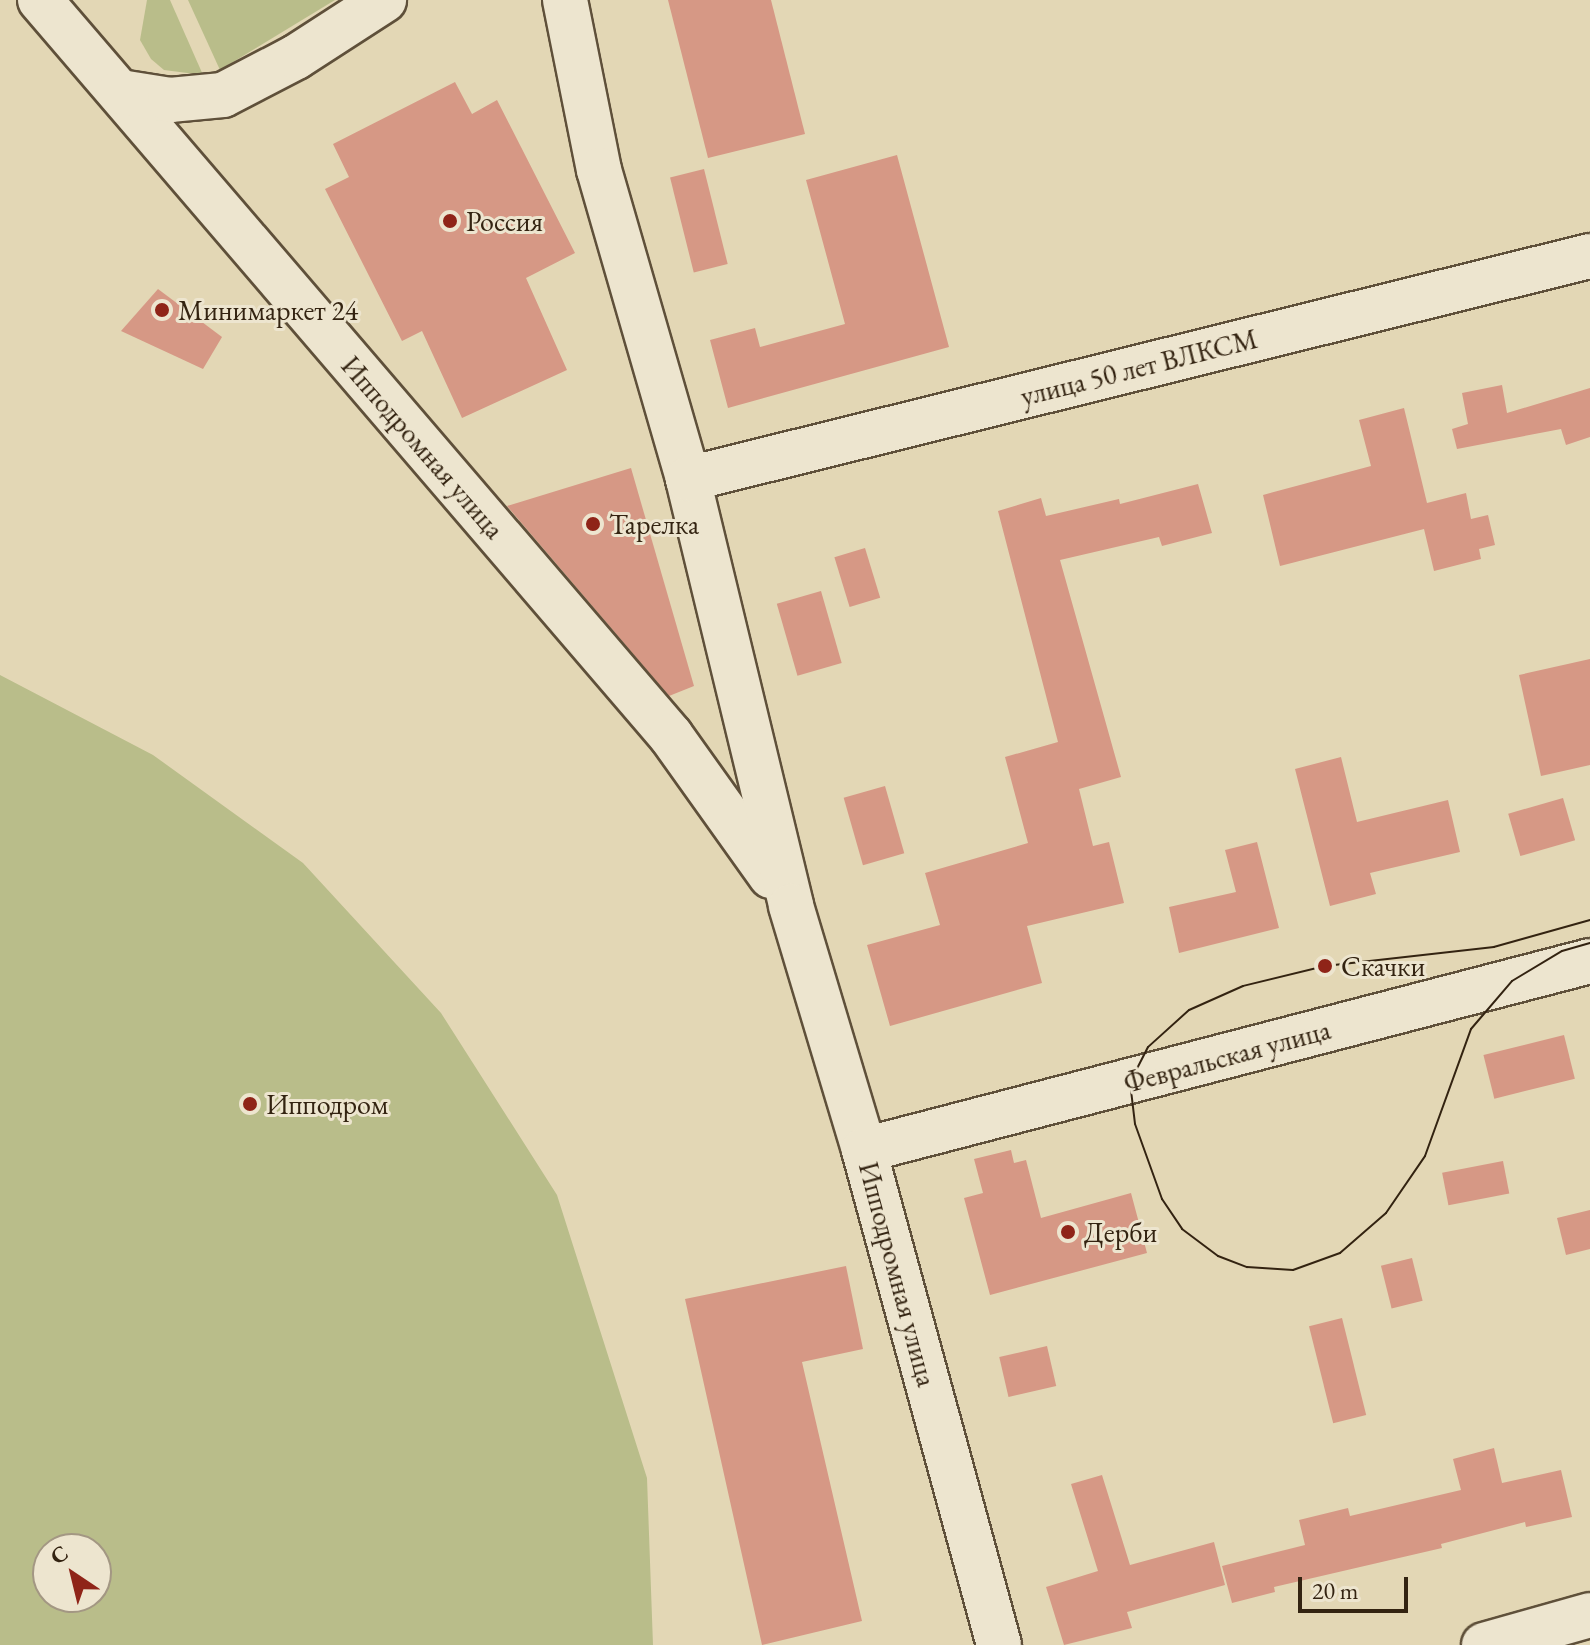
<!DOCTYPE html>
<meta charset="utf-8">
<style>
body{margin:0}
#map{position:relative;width:1590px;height:1645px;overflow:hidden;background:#e3d7b5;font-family:"EB Garamond",serif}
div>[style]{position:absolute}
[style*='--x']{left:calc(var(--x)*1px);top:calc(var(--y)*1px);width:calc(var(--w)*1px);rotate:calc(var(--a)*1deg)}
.green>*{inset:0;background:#b9bd8a}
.building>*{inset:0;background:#d69885;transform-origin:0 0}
.roads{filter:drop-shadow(2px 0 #5f503a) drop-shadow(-2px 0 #5f503a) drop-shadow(0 2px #5f503a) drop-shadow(0 -2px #5f503a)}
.minor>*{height:44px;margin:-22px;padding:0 22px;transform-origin:22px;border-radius:22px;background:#ede5cf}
.tram>*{height:2px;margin:-1px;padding:0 1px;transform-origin:1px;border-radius:1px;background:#332311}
.dots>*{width:22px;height:22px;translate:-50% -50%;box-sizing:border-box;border:4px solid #ede5cf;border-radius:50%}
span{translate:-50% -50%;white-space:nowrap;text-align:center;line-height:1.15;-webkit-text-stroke:6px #ede5cf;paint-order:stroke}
.poi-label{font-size:28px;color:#332311}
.left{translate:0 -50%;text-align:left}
.street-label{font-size:28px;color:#332311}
.north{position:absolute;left:32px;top:1533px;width:80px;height:80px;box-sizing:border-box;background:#ede5cf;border:2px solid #a39783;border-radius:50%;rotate:325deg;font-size:22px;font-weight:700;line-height:32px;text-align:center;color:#332311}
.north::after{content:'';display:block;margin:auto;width:28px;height:36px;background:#8f2418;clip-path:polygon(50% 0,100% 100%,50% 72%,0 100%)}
.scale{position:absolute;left:1298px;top:1577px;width:110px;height:36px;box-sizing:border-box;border:4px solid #332311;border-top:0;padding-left:10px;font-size:24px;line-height:28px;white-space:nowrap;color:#332311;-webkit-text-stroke:6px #ede5cf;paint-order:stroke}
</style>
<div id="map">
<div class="green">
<i style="clip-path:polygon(147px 0,170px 0,203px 75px,164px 70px,151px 59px,140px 40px)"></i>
<i style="clip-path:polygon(188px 0,335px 0,220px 70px)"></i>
<i style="clip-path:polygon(evenodd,0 675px,153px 755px,303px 863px,441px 1013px,557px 1195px,647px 1478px,653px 1645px,0 1645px,0 675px,48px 1549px,96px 1549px,96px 1597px,48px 1597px,48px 1549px)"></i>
</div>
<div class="building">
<i style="clip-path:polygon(668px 0,771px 0,805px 134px,708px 158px)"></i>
<i style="clip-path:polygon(455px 82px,472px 114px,497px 100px,575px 253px,526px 278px,567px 370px,462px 418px,422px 331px,402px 341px,325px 189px,349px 177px,333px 144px)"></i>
<i style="clip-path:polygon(897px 155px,949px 347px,728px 408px,710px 340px,755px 328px,760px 347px,845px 324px,806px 180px)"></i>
<i style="left:704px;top:169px;width:98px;height:35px;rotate:76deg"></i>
<i style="clip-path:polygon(158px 289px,222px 337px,203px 369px,121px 331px)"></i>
<i style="clip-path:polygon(1502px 385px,1507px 413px,1590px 388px,1590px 437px,1566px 445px,1561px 429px,1457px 449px,1452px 429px,1468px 424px,1462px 393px)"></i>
<i style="clip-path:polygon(1404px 408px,1427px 503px,1466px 493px,1471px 519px,1488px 515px,1495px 545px,1479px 549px,1481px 559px,1434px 571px,1424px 529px,1280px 566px,1263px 495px,1371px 466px,1359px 420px)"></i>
<i style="clip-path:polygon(631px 468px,694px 686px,669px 696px,507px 506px)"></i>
<i style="clip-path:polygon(1198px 484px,1212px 533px,1162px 546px,1159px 537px,1060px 560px,1121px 777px,1079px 789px,1093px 846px,1109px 842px,1124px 903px,1027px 926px,1042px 983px,890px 1026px,867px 945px,940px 925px,925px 873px,1028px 843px,1005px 757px,1058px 742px,998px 511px,1041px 498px,1046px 516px,1119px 499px,1120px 504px)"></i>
<i style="left:865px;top:548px;width:52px;height:32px;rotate:73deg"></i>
<i style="left:821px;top:591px;width:75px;height:46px;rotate:74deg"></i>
<i style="clip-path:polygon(1590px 659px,1590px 765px,1541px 776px,1519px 675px)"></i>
<i style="clip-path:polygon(1341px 757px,1357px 822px,1448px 800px,1460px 852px,1370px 873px,1376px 894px,1330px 906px,1295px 769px)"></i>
<i style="left:885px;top:786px;width:70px;height:43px;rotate:74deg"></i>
<i style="left:1563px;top:798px;width:44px;height:57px;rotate:74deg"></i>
<i style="clip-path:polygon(1257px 842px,1279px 928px,1179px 953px,1169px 907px,1236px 892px,1225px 850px)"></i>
<i style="left:1564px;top:1035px;width:45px;height:83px;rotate:76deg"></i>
<i style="clip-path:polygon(1011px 1150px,1014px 1163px,1026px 1160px,1041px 1218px,1131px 1193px,1147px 1253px,990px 1295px,964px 1198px,983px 1193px,974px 1159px)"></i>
<i style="left:1503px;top:1161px;width:33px;height:62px;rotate:79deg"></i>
<i style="clip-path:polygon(1590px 1210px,1590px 1249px,1566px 1255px,1557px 1218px)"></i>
<i style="left:1412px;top:1258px;width:44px;height:32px;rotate:76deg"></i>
<i style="clip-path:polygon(846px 1266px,863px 1349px,802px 1362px,862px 1621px,762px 1645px,685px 1299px)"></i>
<i style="left:1342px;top:1318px;width:100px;height:34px;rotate:76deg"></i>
<i style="left:1047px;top:1346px;width:41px;height:49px;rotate:77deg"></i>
<i style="clip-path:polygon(1494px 1448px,1502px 1483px,1561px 1470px,1572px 1517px,1526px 1527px,1525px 1522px,1441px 1544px,1442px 1548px,1274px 1587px,1275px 1592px,1232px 1603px,1222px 1566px,1305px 1545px,1299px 1520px,1348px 1508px,1350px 1516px,1461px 1490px,1453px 1459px)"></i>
<i style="clip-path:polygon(1102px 1475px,1130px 1565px,1214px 1542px,1225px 1585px,1127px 1612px,1132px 1628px,1064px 1645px,1046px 1587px,1098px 1571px,1071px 1484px)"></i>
</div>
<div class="roads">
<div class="minor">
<i style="--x:40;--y:0;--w:969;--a:49.39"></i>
<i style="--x:671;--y:736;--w:172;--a:54.5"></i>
<i style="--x:565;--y:0;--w:173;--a:78.7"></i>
<i style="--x:599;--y:170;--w:322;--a:73.9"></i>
<i style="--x:688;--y:479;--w:439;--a:76.4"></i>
<i style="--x:791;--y:906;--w:255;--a:73.3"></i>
<i style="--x:864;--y:1150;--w:513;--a:74.74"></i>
<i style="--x:120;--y:92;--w:51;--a:9.1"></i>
<i style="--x:170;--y:100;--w:53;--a:-5.4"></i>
<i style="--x:223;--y:95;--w:82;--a:-27.5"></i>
<i style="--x:296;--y:57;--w:105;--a:-32.9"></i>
<i style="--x:688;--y:479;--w:929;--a:-13.89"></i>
<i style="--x:864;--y:1150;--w:750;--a:-14.59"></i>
<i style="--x:1484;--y:1645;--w:110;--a:-15.8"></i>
</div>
</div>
<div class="tram">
<i style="--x:1590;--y:920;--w:100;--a:164.3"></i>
<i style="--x:1494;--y:947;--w:170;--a:173.6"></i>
<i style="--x:1325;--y:966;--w:84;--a:166.3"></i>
<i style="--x:1243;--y:986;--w:59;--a:156"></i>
<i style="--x:1189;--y:1010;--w:55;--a:137.9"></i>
<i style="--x:1148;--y:1047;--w:39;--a:117"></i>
<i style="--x:1130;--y:1082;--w:42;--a:83.2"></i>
<i style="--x:1135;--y:1124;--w:80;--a:70.2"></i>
<i style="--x:1162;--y:1199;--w:36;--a:56"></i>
<i style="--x:1182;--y:1229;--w:45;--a:36.9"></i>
<i style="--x:1218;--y:1256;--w:31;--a:21"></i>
<i style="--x:1247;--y:1267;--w:46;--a:3.7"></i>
<i style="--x:1293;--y:1270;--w:50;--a:-19.9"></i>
<i style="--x:1340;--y:1253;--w:61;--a:-41"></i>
<i style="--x:1386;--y:1213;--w:69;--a:-55.6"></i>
<i style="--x:1425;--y:1156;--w:135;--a:-70.1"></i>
<i style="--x:1471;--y:1029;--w:63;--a:-49.5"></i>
<i style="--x:1512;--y:981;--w:58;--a:-31"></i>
<i style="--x:1562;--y:951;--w:29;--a:-16"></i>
</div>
<div class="dots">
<i style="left:450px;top:221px;background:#8f2418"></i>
<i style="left:162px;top:310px;background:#8f2418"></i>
<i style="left:593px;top:524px;background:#8f2418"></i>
<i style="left:1325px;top:966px;background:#8f2418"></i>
<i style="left:250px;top:1104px;background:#8f2418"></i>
<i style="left:1068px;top:1232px;background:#8f2418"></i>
</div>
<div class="poi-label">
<span class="left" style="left:466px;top:221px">Россия</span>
<span class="left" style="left:178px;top:310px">Минимаркет 24</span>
<span class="left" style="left:609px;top:524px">Тарелка</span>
<span class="left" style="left:1341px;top:966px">Скачки</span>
<span class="left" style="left:266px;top:1104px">Ипподpом</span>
<span class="left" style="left:1084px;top:1232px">Дерби</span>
</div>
<div class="street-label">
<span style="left:1139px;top:367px;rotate:-14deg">улица 50 лет ВЛКСМ</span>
<span style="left:423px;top:447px;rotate:49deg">Ипподромная улица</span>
<span style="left:1227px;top:1056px;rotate:-15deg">Февральская улица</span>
<span style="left:898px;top:1274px;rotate:75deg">Ипподромная улица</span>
</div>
<div class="north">С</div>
<div class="scale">20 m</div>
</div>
